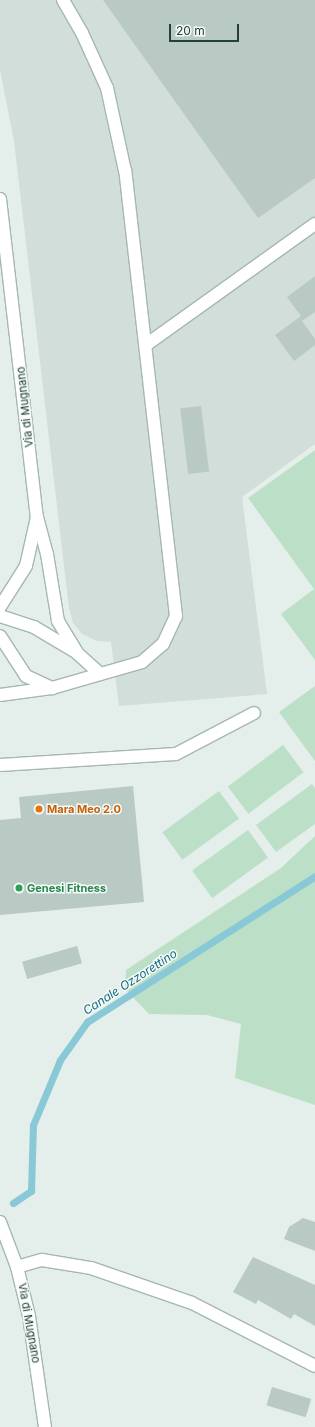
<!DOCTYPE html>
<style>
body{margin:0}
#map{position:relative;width:315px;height:1427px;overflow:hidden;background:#e4eeea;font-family:Inter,sans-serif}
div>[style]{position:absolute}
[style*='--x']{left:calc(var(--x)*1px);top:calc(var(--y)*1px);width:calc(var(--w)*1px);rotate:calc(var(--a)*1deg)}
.built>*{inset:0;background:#d2ded9}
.green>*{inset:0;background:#bce0c7;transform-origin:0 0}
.stream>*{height:7px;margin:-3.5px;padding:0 3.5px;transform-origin:3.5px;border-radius:3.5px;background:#89c8d6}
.building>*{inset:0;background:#b9c9c3;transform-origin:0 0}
.roads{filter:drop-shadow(1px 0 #a6b7b1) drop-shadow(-1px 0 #a6b7b1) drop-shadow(0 1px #a6b7b1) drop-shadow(0 -1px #a6b7b1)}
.lane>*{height:12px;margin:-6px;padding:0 6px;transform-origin:6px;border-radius:6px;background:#fff}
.street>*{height:12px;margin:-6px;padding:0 6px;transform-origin:6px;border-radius:6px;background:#fff}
.dots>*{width:11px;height:11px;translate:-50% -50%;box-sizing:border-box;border:2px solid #f5faf8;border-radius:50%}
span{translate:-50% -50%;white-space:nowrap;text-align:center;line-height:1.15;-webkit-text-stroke:3px #f5faf8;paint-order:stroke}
.street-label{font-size:11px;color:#224139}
.food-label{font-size:11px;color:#c56008;font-weight:700}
.left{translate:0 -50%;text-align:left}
.leisure-label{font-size:11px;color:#27864d;font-weight:700}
.water-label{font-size:12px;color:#186c81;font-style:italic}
.scale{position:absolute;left:169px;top:24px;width:70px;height:18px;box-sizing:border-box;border:2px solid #224139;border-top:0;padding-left:5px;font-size:12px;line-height:14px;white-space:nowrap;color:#224139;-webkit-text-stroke:3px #f5faf8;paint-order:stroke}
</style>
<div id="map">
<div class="built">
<i style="clip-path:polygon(0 0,315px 0,315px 444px,242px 497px,267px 694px,119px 706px,111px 642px,97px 641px,82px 634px,73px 623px,69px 608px,14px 141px,0 70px)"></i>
</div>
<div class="green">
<i style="clip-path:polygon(315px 450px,315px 660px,281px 614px,314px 589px,248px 498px)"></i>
<i style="clip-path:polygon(315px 686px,315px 761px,279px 712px)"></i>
<i style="left:283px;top:745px;width:34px;height:69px;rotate:53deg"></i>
<i style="clip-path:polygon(312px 784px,315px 788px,315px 824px,276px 852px,256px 825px)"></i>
<i style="left:219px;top:791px;width:34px;height:70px;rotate:54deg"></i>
<i style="left:248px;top:830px;width:34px;height:69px;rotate:54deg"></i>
<i style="clip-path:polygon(315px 836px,315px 1105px,235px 1078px,241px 1024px,207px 1015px,149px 1014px,125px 989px,126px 970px,281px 868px)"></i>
</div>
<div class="stream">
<i style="--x:13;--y:1203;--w:22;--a:-34"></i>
<i style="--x:31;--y:1191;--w:66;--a:-88.3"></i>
<i style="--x:33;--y:1125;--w:70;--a:-67.4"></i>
<i style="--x:60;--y:1060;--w:47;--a:-54.6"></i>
<i style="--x:87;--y:1022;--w:271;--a:-32.6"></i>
</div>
<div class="building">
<i style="clip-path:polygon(103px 0,315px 0,315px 178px,258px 218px)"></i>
<i style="clip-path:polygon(315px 276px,315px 312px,302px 321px,315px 339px,315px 345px,294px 361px,275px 335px,301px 316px,287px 297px)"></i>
<i style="left:201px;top:406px;width:66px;height:21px;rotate:83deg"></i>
<i style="clip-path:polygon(133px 786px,144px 902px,0 915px,0 820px,21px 818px,19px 797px)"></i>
<i style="left:77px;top:946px;width:18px;height:57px;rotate:74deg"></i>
<i style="clip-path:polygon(303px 1218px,315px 1222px,315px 1251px,284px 1239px,289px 1227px)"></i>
<i style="clip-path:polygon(253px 1257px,315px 1285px,315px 1326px,294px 1314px,291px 1319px,258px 1300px,256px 1304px,233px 1292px)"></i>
<i style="left:272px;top:1387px;width:41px;height:19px;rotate:17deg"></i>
</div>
<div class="roads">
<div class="lane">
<i style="--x:146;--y:345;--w:208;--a:-35.6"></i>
<i style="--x:37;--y:517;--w:38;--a:75"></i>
<i style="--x:47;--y:554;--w:68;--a:80.7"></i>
<i style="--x:58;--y:621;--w:37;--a:59"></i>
<i style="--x:77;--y:653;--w:31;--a:42"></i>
<i style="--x:0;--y:616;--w:36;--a:18"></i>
<i style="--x:34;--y:627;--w:49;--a:30.8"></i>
<i style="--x:0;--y:636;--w:48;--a:57"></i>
<i style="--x:26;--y:676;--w:29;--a:25"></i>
<i style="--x:0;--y:695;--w:52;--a:-7.7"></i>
<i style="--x:52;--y:688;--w:94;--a:-16.1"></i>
<i style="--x:142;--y:662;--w:28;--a:-41"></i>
<i style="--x:163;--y:644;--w:31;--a:-65"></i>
<i style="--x:176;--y:616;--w:448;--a:-96.5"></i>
<i style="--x:125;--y:171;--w:85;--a:-102.2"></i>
<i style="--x:107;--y:88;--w:60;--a:-114.4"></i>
<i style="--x:82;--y:33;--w:38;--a:-120"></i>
<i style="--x:0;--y:765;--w:176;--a:-3.6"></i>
<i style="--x:176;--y:754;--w:88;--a:-27.7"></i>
<i style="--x:17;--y:1267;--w:26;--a:-16"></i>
<i style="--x:42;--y:1260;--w:50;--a:9.3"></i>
<i style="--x:91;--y:1268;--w:107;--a:19.1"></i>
<i style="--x:192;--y:1303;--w:138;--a:27.1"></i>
</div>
<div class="street">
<i style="--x:0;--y:199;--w:320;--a:83.4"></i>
<i style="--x:37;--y:517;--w:50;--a:102.7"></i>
<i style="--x:26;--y:566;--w:49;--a:122.4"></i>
<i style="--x:0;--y:1222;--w:48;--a:69.3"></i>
<i style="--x:17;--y:1267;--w:50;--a:76.2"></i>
<i style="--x:29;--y:1316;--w:112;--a:81.8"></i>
</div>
</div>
<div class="dots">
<i style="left:39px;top:809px;background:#e8710a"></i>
<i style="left:19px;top:888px;background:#2e9e5b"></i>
</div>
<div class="street-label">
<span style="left:25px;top:407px;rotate:-96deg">Via di Mugnano</span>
<span style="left:29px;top:1323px;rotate:80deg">Via di Mugnano</span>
</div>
<div class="food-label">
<span class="left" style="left:47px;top:809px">Mara Meo 2.0</span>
</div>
<div class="leisure-label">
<span class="left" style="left:27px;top:888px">Genesi Fitness</span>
</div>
<div class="water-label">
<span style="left:130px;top:982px;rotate:-33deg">Canale Ozzorettino</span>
</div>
<div class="scale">20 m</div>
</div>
